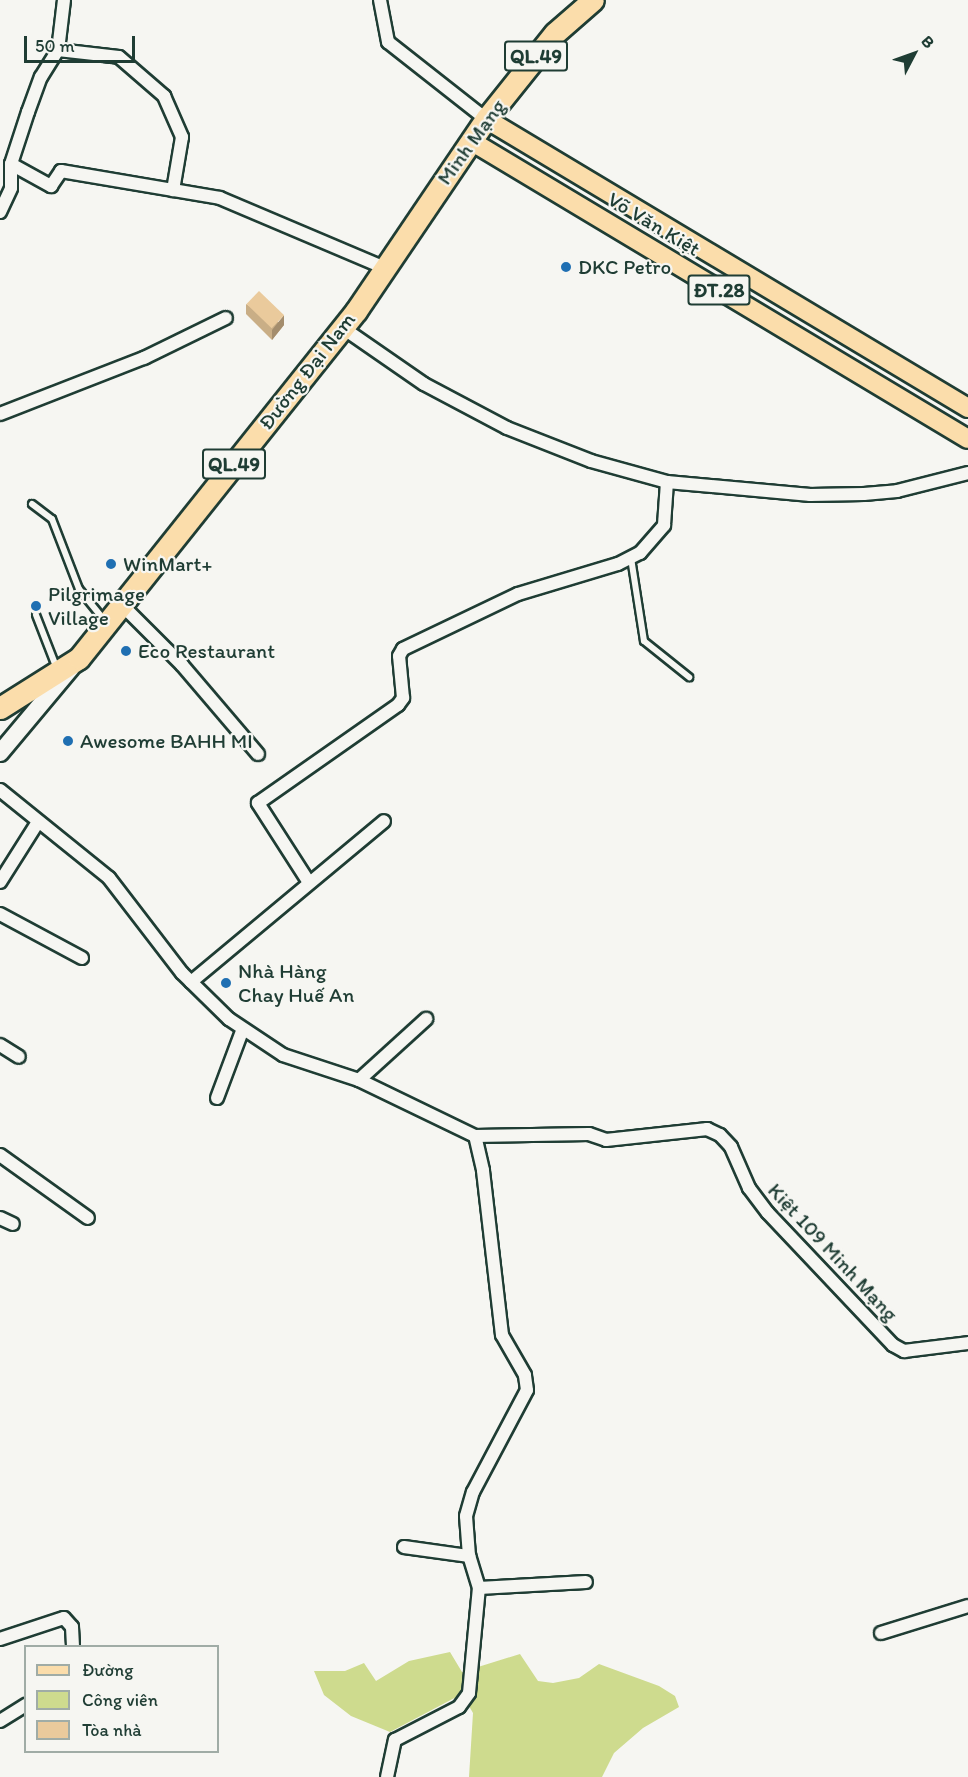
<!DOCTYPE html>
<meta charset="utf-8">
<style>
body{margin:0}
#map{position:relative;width:968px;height:1777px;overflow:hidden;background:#f6f6f2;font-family:Itim,sans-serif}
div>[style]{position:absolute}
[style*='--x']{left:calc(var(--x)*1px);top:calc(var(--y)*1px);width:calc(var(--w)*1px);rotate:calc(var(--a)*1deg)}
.green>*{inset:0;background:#cedb8e}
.roads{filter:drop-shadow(2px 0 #1f3d34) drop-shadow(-2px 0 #1f3d34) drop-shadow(0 2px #1f3d34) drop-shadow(0 -2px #1f3d34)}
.lane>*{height:6px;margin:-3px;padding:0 3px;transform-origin:3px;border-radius:3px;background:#f6f6f2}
.street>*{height:12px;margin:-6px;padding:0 6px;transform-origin:6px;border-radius:6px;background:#f6f6f2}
.secondary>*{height:16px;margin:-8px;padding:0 8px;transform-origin:8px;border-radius:8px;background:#f6f6f2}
.primary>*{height:18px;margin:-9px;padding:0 9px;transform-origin:9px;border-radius:9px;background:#fbddab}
.highway>*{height:21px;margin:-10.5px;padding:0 10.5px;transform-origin:10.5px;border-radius:10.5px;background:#fbddab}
.wall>*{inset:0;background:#c9ae86}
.shaded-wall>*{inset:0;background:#a48d6d}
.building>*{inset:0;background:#eaca9c;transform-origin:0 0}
.dots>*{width:16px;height:16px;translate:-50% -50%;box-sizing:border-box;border:3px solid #f6f6f2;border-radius:50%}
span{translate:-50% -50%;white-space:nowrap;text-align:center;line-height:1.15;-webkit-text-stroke:4.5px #f6f6f2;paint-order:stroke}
.shield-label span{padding:2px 4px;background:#f6f6f2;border:2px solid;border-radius:4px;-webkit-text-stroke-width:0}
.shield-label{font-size:20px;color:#1f3d34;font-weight:700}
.street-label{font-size:21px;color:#1f3d34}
.poi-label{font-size:21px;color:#1f3d34}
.left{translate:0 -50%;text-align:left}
.legend{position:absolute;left:24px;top:1645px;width:195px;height:108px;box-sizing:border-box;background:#f6f6f2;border:2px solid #a0aca6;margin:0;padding:8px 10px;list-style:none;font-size:18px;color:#1f3d34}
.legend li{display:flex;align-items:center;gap:12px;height:30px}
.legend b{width:30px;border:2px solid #a0aca6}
.north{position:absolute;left:884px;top:24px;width:60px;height:60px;-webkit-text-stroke:4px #f6f6f2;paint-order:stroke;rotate:49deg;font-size:16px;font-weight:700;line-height:24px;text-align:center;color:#1f3d34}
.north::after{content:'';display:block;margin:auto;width:21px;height:27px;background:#1f3d34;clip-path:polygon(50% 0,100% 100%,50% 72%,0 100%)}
.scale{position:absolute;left:24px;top:36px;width:111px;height:27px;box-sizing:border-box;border:3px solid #1f3d34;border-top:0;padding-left:8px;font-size:18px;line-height:21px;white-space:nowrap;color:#1f3d34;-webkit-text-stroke:4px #f6f6f2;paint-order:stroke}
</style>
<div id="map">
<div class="green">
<i style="clip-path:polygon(450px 1652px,462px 1672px,520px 1654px,538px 1681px,553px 1683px,579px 1678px,599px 1664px,659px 1686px,675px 1696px,679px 1707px,643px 1728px,614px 1753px,602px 1777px,469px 1777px,473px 1713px,462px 1694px,390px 1732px,351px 1716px,324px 1695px,314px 1671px,345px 1671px,364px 1663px,376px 1681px,409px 1661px)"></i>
</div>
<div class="roads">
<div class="lane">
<i style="--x:32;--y:504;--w:25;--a:37"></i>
<i style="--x:52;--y:519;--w:75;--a:68.9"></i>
<i style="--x:79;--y:589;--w:41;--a:50.9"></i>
<i style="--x:631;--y:558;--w:84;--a:81.1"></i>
<i style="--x:644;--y:641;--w:58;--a:38.7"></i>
<i style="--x:36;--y:615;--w:58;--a:68.7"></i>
</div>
<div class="street">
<i style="--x:64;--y:0;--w:50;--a:96.8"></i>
<i style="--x:58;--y:50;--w:61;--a:6.5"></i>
<i style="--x:119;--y:57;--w:60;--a:40.9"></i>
<i style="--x:164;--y:96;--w:45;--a:66.3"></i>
<i style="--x:182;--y:137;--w:54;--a:99.6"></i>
<i style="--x:380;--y:0;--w:43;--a:79.2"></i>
<i style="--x:388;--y:42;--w:125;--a:38.2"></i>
<i style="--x:11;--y:164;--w:46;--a:28.8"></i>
<i style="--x:51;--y:186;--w:18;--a:-56"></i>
<i style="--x:61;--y:171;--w:161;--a:9.6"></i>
<i style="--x:220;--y:198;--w:179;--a:23"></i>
<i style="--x:0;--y:212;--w:26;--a:-65"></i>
<i style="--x:11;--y:188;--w:24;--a:-90"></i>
<i style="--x:11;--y:164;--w:55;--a:-71.9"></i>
<i style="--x:28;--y:112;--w:37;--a:-70"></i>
<i style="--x:41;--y:77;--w:32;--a:-58"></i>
<i style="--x:343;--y:328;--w:98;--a:34.7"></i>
<i style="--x:424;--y:384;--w:94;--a:27.9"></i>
<i style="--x:507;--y:428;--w:90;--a:21.4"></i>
<i style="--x:591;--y:461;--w:79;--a:15.4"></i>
<i style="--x:667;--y:482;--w:144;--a:5.2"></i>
<i style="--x:810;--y:495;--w:54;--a:-1.1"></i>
<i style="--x:864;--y:494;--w:33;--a:-5"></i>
<i style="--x:897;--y:491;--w:73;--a:-14.2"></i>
<i style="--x:0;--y:414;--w:155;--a:-21.3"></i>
<i style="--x:144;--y:358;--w:91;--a:-26"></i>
<i style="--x:122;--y:605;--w:85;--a:45"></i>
<i style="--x:182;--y:665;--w:117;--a:49.5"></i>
<i style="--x:0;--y:790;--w:140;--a:38.9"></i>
<i style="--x:109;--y:878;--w:120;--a:52.5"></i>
<i style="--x:182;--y:973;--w:66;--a:44.4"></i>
<i style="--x:229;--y:1019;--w:65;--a:33.7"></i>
<i style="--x:283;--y:1055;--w:80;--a:18.2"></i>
<i style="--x:359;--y:1080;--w:129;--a:25.8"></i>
<i style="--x:475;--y:1136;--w:114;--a:-1"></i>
<i style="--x:589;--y:1134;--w:18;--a:19"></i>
<i style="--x:606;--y:1140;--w:102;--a:-6.2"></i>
<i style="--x:707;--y:1129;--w:14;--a:25"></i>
<i style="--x:720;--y:1135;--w:16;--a:47"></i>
<i style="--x:731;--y:1147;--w:45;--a:66.3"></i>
<i style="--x:749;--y:1188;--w:31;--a:53"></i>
<i style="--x:768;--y:1213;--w:182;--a:46.6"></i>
<i style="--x:893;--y:1345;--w:13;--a:29"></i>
<i style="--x:904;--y:1351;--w:64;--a:-7.1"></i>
<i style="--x:308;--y:881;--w:93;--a:-122.7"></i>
<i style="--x:258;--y:803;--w:171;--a:-35"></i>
<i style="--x:398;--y:705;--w:9;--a:-54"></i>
<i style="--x:403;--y:698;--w:42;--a:-95.4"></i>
<i style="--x:399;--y:656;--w:8;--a:-60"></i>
<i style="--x:403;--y:649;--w:127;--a:-25.6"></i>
<i style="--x:518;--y:594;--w:104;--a:-16.7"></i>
<i style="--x:618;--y:564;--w:25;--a:-27"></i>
<i style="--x:640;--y:553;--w:37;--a:-49"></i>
<i style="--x:664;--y:525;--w:43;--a:-86"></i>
<i style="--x:0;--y:882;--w:71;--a:-57.7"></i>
<i style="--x:0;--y:914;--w:93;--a:28.2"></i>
<i style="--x:191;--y:982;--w:251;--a:-39.8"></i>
<i style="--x:0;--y:1045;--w:22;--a:32"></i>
<i style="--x:359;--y:1080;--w:91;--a:-42.3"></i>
<i style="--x:217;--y:1098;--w:72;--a:-69.5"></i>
<i style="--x:0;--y:1155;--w:108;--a:35.6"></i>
<i style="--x:0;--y:1218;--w:14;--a:25"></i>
<i style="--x:404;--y:1547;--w:66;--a:7.9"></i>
<i style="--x:479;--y:1588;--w:107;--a:-3.2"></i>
<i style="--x:881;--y:1633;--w:91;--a:-17.2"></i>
<i style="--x:0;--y:1639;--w:67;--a:-18.2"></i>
<i style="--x:64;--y:1618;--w:12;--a:48"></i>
<i style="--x:72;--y:1627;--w:19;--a:87"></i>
<i style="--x:0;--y:1721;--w:31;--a:-32"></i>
<i style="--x:387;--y:1777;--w:38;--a:-78"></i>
<i style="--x:395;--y:1740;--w:72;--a:-27.3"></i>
<i style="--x:459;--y:1707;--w:17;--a:-54"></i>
<i style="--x:469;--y:1693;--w:105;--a:-84.6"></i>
<i style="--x:479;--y:1588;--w:34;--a:-107"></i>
<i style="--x:469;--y:1556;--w:40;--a:-94.3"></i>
<i style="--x:466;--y:1516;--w:25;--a:-74"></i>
<i style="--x:473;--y:1492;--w:115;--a:-62.1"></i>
<i style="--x:527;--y:1390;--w:15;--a:-98"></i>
<i style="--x:525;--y:1375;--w:46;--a:-119.9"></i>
<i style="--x:502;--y:1335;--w:166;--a:-96.6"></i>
<i style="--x:483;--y:1170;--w:35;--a:-103"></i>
</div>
<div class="secondary">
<i style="--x:0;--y:753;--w:111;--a:-50.1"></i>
</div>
<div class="primary">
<i style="--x:486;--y:119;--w:562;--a:30.95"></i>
<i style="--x:471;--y:141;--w:579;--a:30.95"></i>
</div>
<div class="highway">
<i style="--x:0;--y:708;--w:93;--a:-32.3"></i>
<i style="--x:79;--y:658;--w:444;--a:-51.4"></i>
<i style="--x:356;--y:311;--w:232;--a:-55.9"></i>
<i style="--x:486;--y:119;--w:110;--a:-51.3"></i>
<i style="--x:555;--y:33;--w:50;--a:-41"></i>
</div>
</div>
<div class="wall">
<i style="clip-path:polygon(246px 304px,284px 325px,272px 340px,246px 314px)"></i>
</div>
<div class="shaded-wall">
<i style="clip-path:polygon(284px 315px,284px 325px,272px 340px,272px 330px)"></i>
</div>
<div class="building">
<i style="left:259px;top:291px;width:35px;height:18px;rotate:44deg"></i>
</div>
<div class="dots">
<i style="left:566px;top:267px;background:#1f6fb2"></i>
<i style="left:111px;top:564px;background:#1f6fb2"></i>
<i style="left:36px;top:606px;background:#1f6fb2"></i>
<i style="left:126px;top:651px;background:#1f6fb2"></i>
<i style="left:68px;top:741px;background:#1f6fb2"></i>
<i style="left:226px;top:983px;background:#1f6fb2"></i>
</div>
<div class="shield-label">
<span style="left:536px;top:56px">QL.49</span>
<span style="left:719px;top:290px">ĐT.28</span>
<span style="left:234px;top:464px">QL.49</span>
</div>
<div class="street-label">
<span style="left:471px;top:142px;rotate:-54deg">Minh Mạng</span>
<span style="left:654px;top:224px;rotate:31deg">Võ Văn Kiệt</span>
<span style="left:307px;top:371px;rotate:-52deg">Đường Đại Nam</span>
<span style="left:833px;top:1252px;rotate:47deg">Kiệt 109 Minh Mạng</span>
</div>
<div class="poi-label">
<span class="left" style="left:578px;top:267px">DKC Petro</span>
<span class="left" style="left:123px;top:564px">WinMart+</span>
<span class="left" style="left:48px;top:606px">Pilgrimage<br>Village</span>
<span class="left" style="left:138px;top:651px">Eco Restaurant</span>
<span class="left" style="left:80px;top:741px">Awesome BAHH MI</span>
<span class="left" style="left:238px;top:983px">Nhà Hàng<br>Chay Huế An</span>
</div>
<ul class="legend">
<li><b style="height:8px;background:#fbddab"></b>Đường</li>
<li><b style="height:16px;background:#cedb8e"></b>Công viên</li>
<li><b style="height:16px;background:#eaca9c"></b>Tòa nhà</li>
</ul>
<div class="north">B</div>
<div class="scale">50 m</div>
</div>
